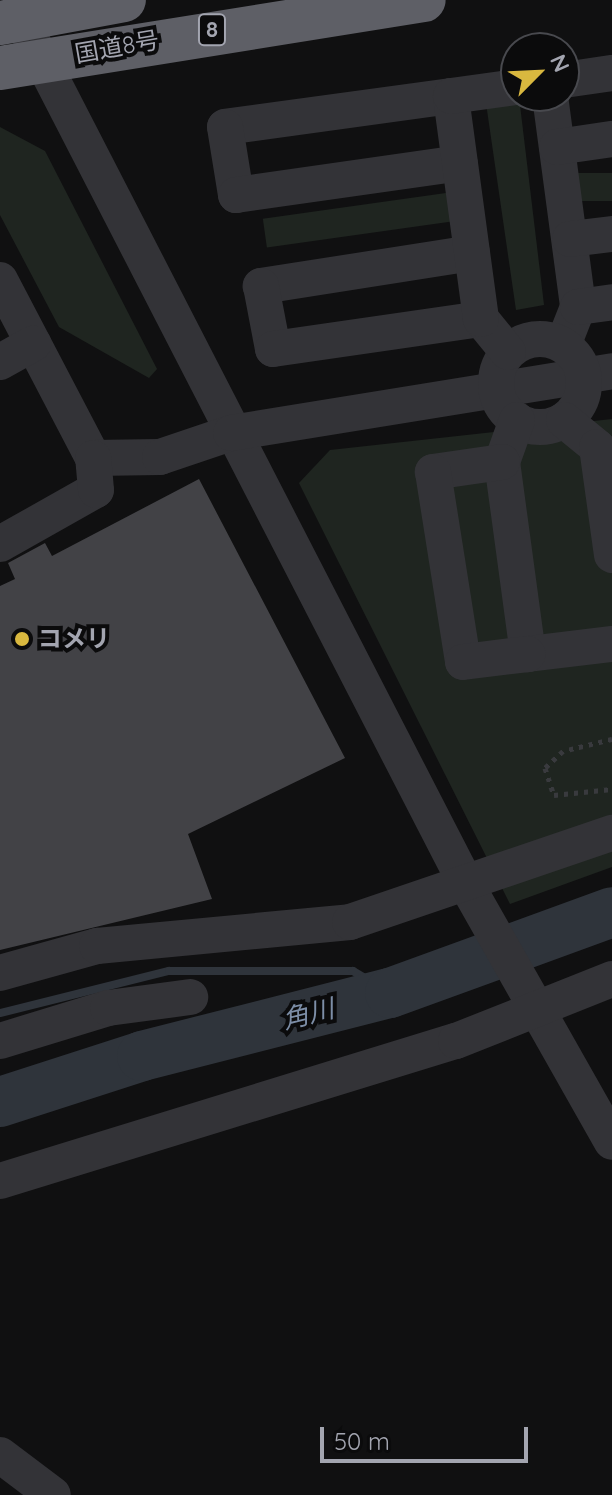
<!DOCTYPE html>
<meta charset="utf-8">
<style>
body{margin:0}
#map{position:relative;width:612px;height:1495px;overflow:hidden;background:#101011;font-family:Quicksand,"Noto Sans JP",sans-serif}
div>[style]{position:absolute}
[style*='--x']{left:calc(var(--x)*1px);top:calc(var(--y)*1px);width:calc(var(--w)*1px);rotate:calc(var(--a)*1deg)}
.green>*{inset:0;background:#1f2520;transform-origin:0 0}
.stream>*{height:8px;margin:-4px;padding:0 4px;transform-origin:4px;border-radius:4px;background:#2f343b}
.river>*{height:50px;margin:-25px;padding:0 25px;transform-origin:25px;border-radius:25px;background:#2f343b}
.building>*{inset:0;background:#424246}
.path>*{height:5px;margin-top:-2.5px;transform-origin:0;background:repeating-linear-gradient(90deg,#393a3e 0 4px,transparent 0 10px)}
.minor>*{height:36px;margin:-18px;padding:0 18px;transform-origin:18px;border-radius:18px;background:#333337}
.minor>.ring{margin:-18px;padding:0;box-sizing:content-box;background:none;border:36px solid #333337;border-radius:50%}
.highway>*{height:44px;margin:-22px;padding:0 22px;transform-origin:22px;border-radius:22px;background:#5e5f66}
.dots>*{width:22px;height:22px;translate:-50% -50%;box-sizing:border-box;border:4px solid #0b0b0c;border-radius:50%}
span{translate:-50% -50%;white-space:nowrap;text-align:center;line-height:1.15;-webkit-text-stroke:8px #0b0b0c;paint-order:stroke}
.shield-label span{padding:2px 6px;background:#0b0b0c;border:2px solid;border-radius:6px;-webkit-text-stroke-width:0}
.shield-label{font-size:22px;color:#a3a5b0;font-weight:700}
.street-label{font-size:24px;color:#a3a5b0}
.poi-label{font-size:24px;color:#a3a5b0;font-weight:700}
.left{translate:0 -50%;text-align:left}
.water-label{font-size:26px;color:#7d8ea7;font-style:italic}
.north{position:absolute;left:500px;top:32px;width:80px;height:80px;box-sizing:border-box;background:#0b0b0c;border:2px solid #48494e;border-radius:50%;rotate:66deg;font-size:22px;font-weight:700;line-height:32px;text-align:center;color:#a3a5b0}
.north::after{content:'';display:block;margin:auto;width:28px;height:36px;background:#d9b83f;clip-path:polygon(50% 0,100% 100%,50% 72%,0 100%)}
.scale{position:absolute;left:320px;top:1427px;width:208px;height:36px;box-sizing:border-box;border:4px solid #a3a5b0;border-top:0;padding-left:10px;font-size:24px;line-height:28px;white-space:nowrap;color:#a3a5b0;-webkit-text-stroke:6px #0b0b0c;paint-order:stroke}
</style>
<div id="map">
<div class="green">
<i style="clip-path:polygon(519px 97px,544px 305px,516px 310px,486px 103px)"></i>
<i style="clip-path:polygon(0 127px,45px 151px,157px 369px,149px 378px,59px 327px,0 215px)"></i>
<i style="left:612px;top:173px;width:28px;height:38px;rotate:90deg"></i>
<i style="left:453px;top:192px;width:29px;height:192px;rotate:82deg"></i>
<i style="clip-path:polygon(612px 419px,612px 867px,510px 904px,299px 483px,330px 450px)"></i>
</div>
<div class="stream">
<i style="--x:0;--y:1013;--w:174;--a:-14"></i>
<i style="--x:169;--y:971;--w:184;--a:0"></i>
<i style="--x:353;--y:971;--w:43;--a:30.7"></i>
</div>
<div class="river">
<i style="--x:0;--y:1102;--w:149;--a:-17.9"></i>
<i style="--x:142;--y:1056;--w:256;--a:-14.3"></i>
<i style="--x:390;--y:993;--w:236;--a:-20"></i>
</div>
<div class="building">
<i style="clip-path:polygon(199px 479px,345px 758px,188px 834px,212px 899px,0 950px,0 586px,15px 579px,8px 563px,45px 543px,52px 556px)"></i>
</div>
<div class="path">
<i style="--x:612;--y:739;--w:50;--a:166.2"></i>
<i style="--x:563;--y:751;--w:25;--a:137"></i>
<i style="--x:545;--y:768;--w:28;--a:72"></i>
<i style="--x:554;--y:795;--w:58;--a:-5.9"></i>
</div>
<div class="minor">
<i style="--x:30;--y:37;--w:953;--a:62.76"></i>
<i style="--x:466;--y:884;--w:296;--a:60.5"></i>
<i style="--x:564;--y:80;--w:49;--a:-8.3"></i>
<i style="--x:451;--y:96;--w:228;--a:172.2"></i>
<i style="--x:225;--y:127;--w:69;--a:80.8"></i>
<i style="--x:236;--y:195;--w:226;--a:-8.1"></i>
<i style="--x:550;--y:96;--w:213;--a:82.4"></i>
<i style="--x:578;--y:307;--w:41;--a:111.5"></i>
<i style="--x:557;--y:147;--w:56;--a:-8.3"></i>
<i style="--x:570;--y:239;--w:42;--a:-6.8"></i>
<i style="--x:472;--y:253;--w:214;--a:171.1"></i>
<i style="--x:261;--y:286;--w:64;--a:79.2"></i>
<i style="--x:273;--y:349;--w:210;--a:-8.2"></i>
<i style="--x:0;--y:280;--w:201;--a:62.4"></i>
<i style="--x:93;--y:458;--w:67;--a:-0.9"></i>
<i style="--x:160;--y:457;--w:75;--a:-18.7"></i>
<i style="--x:231;--y:433;--w:386;--a:-9.2"></i>
<i style="--x:578;--y:307;--w:34;--a:-8"></i>
<i class="ring" style="left:496px;top:339px;width:52px;height:52px"></i>
<i style="--x:508;--y:352;--w:43;--a:-129.3"></i>
<i style="--x:481;--y:319;--w:225;--a:-97.7"></i>
<i style="--x:451;--y:96;--w:66;--a:-7.9"></i>
<i style="--x:0;--y:362;--w:38;--a:-29"></i>
<i style="--x:517;--y:420;--w:45;--a:109.7"></i>
<i style="--x:502;--y:462;--w:194;--a:82.3"></i>
<i style="--x:528;--y:654;--w:85;--a:-6.8"></i>
<i style="--x:564;--y:420;--w:43;--a:39.3"></i>
<i style="--x:597;--y:447;--w:109;--a:82.1"></i>
<i style="--x:502;--y:462;--w:70;--a:171.8"></i>
<i style="--x:433;--y:472;--w:192;--a:81"></i>
<i style="--x:463;--y:662;--w:65;--a:-7"></i>
<i style="--x:0;--y:544;--w:110;--a:-29.4"></i>
<i style="--x:96;--y:490;--w:32;--a:-95"></i>
<i style="--x:0;--y:973;--w:101;--a:-15.6"></i>
<i style="--x:97;--y:946;--w:254;--a:-5.4"></i>
<i style="--x:350;--y:922;--w:277;--a:-18.8"></i>
<i style="--x:0;--y:1041;--w:113;--a:-17"></i>
<i style="--x:108;--y:1008;--w:83;--a:-7.6"></i>
<i style="--x:0;--y:1181;--w:477;--a:-17.1"></i>
<i style="--x:456;--y:1041;--w:168;--a:-21.7"></i>
<i style="--x:0;--y:1455;--w:66;--a:37"></i>
</div>
<div class="highway">
<i style="--x:0;--y:23;--w:126;--a:-10.5"></i>
<i style="--x:0;--y:68;--w:429;--a:-9.1"></i>
</div>
<div class="dots">
<i style="left:22px;top:639px;background:#d9b83f"></i>
</div>
<div class="shield-label">
<span style="left:212px;top:30px">8</span>
</div>
<div class="street-label">
<span style="left:117px;top:47px;rotate:-10deg">国道8号</span>
</div>
<div class="poi-label">
<span class="left" style="left:38px;top:639px">コメリ</span>
</div>
<div class="water-label">
<span style="left:308px;top:1014px;rotate:-14deg">角川</span>
</div>
<div class="north">N</div>
<div class="scale">50 m</div>
</div>
